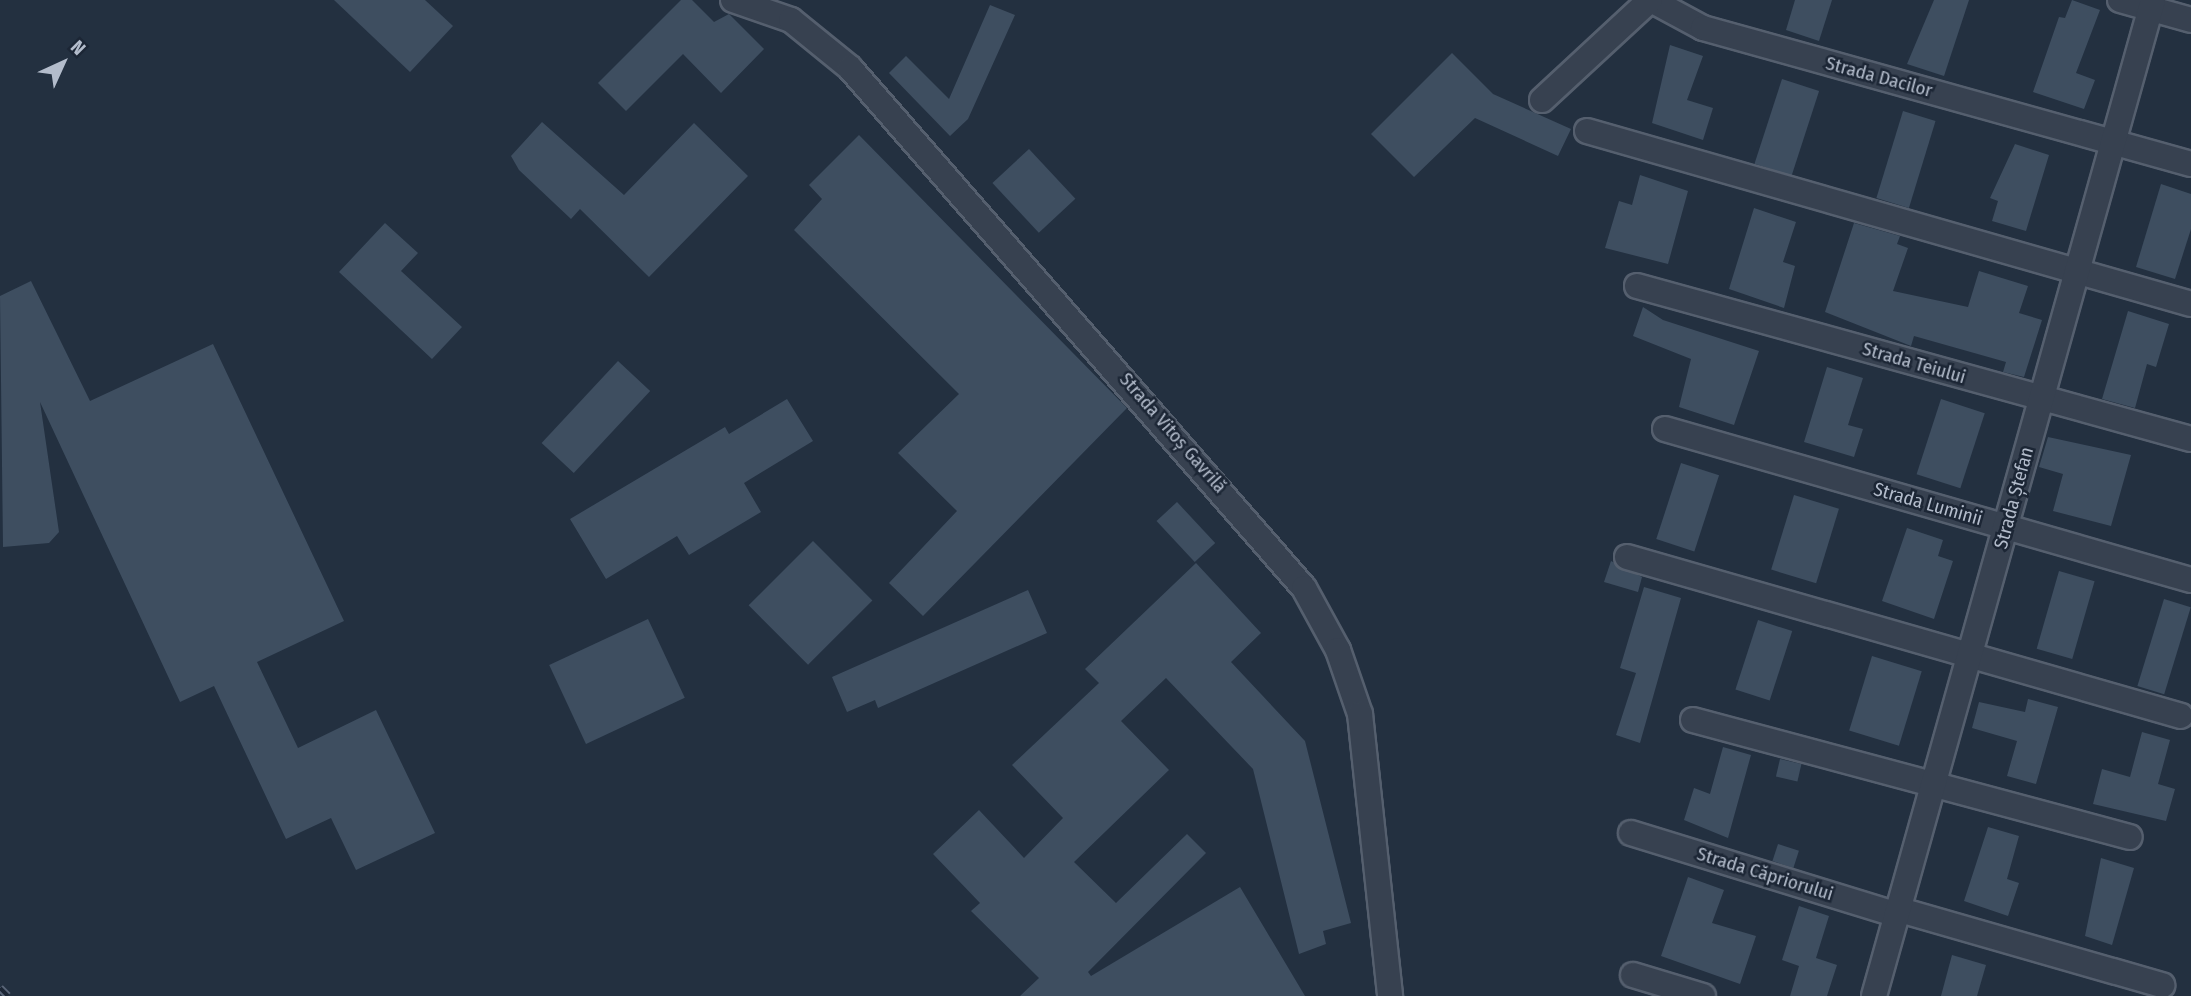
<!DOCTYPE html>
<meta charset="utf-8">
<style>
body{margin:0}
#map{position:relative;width:2191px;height:996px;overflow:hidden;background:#233040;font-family:"Fira Sans Condensed",sans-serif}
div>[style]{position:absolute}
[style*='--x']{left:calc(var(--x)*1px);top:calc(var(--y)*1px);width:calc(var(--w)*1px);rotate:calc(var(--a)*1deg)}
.building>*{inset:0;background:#3e4e60;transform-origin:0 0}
.roads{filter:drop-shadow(2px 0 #555f6e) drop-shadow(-2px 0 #555f6e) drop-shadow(0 2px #555f6e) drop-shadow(0 -2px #555f6e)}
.minor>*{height:24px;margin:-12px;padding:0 12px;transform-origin:12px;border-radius:12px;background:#374150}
.rail>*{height:8px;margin-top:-4px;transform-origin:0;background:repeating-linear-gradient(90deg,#1c2635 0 16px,#596577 0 32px);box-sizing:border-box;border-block:2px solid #596577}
span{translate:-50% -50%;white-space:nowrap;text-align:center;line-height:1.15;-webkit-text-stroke:5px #1c2635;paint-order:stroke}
.street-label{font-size:19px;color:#b3bccb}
.north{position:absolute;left:28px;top:28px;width:70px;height:70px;-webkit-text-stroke:5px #1c2635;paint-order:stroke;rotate:45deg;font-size:19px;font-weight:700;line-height:28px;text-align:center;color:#b3bccb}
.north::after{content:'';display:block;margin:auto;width:24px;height:32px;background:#b3bccb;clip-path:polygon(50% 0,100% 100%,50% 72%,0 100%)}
</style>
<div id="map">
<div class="building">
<i style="clip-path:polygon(334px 0,425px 0,453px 26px,410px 72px)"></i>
<i style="clip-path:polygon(681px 0,692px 0,714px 22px,729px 14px,764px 49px,721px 93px,683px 54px,626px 111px,598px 83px)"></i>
<i style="clip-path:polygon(1795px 0,1832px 0,1819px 41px,1786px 30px)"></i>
<i style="clip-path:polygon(1934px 0,1969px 0,1944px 76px,1907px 64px)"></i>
<i style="clip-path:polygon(2072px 0,2100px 10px,2076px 73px,2095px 80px,2084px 109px,2033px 92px,2059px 17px,2065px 18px)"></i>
<i style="clip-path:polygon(990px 5px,1015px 15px,968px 119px,950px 136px,889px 73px,906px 56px,949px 99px)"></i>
<i style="clip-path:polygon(1670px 45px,1703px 56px,1687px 100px,1713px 108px,1703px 140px,1652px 123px)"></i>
<i style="clip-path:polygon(1452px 53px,1493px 94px,1571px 129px,1558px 156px,1475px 118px,1414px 177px,1371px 134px)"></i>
<i style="left:1782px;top:79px;width:39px;height:89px;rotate:18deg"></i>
<i style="left:1903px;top:111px;width:34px;height:91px;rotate:17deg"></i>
<i style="clip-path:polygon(542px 122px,624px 195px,694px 123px,748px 176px,649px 277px,580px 209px,571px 219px,519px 170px,511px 156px)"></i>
<i style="clip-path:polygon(859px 135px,1127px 408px,923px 616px,889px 583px,957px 511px,898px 453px,959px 394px,794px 230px,822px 199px,809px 185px)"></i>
<i style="clip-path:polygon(2015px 144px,2049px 155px,2026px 231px,1992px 221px,1998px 201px,1990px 198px)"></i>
<i style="left:1029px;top:149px;width:68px;height:50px;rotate:47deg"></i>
<i style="clip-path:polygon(1640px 175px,1688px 191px,1668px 264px,1605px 248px,1619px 201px,1632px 205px)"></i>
<i style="clip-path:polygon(2161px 184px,2191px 194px,2191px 229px,2175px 279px,2136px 267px)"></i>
<i style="clip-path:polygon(1754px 208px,1796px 222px,1783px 262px,1795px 266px,1784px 308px,1729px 289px)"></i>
<i style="clip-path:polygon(385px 223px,418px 253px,401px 271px,462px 327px,432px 359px,339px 272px)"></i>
<i style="clip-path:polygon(1854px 223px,1900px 236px,1897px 244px,1908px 248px,1893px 291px,1968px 307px,1979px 271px,2028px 286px,2019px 313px,2042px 320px,2024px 377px,2003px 372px,2006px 362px,1914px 336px,1911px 346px,1825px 312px)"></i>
<i style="clip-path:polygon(31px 281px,90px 401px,213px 344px,344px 621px,257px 662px,298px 748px,376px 710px,435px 833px,356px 870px,331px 818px,286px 839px,214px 686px,180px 702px,40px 402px,59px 532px,49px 543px,3px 547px,0 296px)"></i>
<i style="clip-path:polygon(1643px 307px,1663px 320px,1759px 351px,1734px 425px,1679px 407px,1691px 359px,1633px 336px)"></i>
<i style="clip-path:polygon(2128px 311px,2169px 324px,2156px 367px,2147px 364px,2135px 408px,2102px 399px)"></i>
<i style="left:618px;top:361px;width:44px;height:112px;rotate:43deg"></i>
<i style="clip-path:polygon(1827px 367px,1863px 378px,1848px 425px,1863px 429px,1854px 457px,1804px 442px)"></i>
<i style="clip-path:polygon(787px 399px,813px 441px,744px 483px,761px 512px,689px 555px,677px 536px,606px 579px,570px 519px,725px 427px,729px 434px)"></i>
<i style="left:1941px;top:399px;width:46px;height:79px;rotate:18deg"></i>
<i style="clip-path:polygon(2048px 437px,2131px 455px,2111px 526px,2053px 511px,2063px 474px,2039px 467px)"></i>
<i style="left:1681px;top:463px;width:40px;height:80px;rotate:18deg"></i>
<i style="left:1794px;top:495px;width:47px;height:78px;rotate:17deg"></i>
<i style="left:1177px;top:502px;width:56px;height:28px;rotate:47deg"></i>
<i style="clip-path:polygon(1907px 528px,1943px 540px,1938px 556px,1953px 561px,1934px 619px,1882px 601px)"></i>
<i style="left:813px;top:541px;width:84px;height:91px;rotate:45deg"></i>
<i style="clip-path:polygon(1611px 561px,1642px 577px,1638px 592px,1604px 582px)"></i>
<i style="clip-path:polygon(1196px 563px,1261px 633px,1231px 662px,1305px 741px,1351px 923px,1323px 931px,1326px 944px,1299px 954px,1253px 769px,1166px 678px,1121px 721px,1169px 770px,1074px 862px,1116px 903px,1187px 834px,1206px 853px,1088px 972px,1091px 976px,1240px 887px,1305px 996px,1020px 996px,1039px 978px,971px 911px,980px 903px,933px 854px,979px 810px,1024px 858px,1063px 818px,1012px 765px,1099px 683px,1085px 669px)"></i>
<i style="left:2059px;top:571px;width:37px;height:81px;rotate:16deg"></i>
<i style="clip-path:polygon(1644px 587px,1681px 598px,1640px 743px,1616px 735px,1636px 673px,1620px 668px)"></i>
<i style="clip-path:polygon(1028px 590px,1047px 633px,878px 708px,875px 700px,847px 712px,832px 677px)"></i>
<i style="left:2164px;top:599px;width:28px;height:91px;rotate:17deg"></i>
<i style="left:648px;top:619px;width:87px;height:109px;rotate:65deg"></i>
<i style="left:1758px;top:620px;width:36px;height:73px;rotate:18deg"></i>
<i style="left:1872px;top:656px;width:52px;height:78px;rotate:17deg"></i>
<i style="clip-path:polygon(2028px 699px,2058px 707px,2036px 784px,2007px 776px,2017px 741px,1972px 728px,1979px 702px,2025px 712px)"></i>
<i style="clip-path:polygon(2142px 732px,2170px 740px,2158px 784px,2175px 789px,2166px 821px,2093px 804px,2102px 769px,2130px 777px)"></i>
<i style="clip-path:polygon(1723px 747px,1751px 755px,1728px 838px,1684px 820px,1694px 788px,1710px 794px)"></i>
<i style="left:1780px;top:759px;width:22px;height:18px;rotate:13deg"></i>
<i style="clip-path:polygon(1988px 827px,2019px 836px,2007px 879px,2019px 883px,2008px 916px,1964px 901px)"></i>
<i style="left:1778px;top:844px;width:22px;height:18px;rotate:18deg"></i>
<i style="clip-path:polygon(2101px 858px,2134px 868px,2112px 945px,2085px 936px)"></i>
<i style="clip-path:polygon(1688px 877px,1724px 890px,1712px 923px,1756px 936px,1740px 984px,1661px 956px)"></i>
<i style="clip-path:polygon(1799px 906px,1829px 916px,1816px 958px,1837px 965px,1827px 996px,1790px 996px,1799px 966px,1782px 960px)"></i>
<i style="clip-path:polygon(1952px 955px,1986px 965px,1977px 996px,1941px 996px)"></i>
</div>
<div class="roads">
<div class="minor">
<i style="--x:733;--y:0;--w:61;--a:19"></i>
<i style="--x:791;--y:20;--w:76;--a:39.1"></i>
<i style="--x:850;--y:68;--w:690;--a:48.88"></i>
<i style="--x:1304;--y:588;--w:71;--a:61.3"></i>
<i style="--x:1338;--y:650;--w:68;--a:71"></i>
<i style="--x:1360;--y:714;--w:284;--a:83.9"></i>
<i style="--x:1651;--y:0;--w:59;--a:28.3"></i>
<i style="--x:1703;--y:28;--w:507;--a:15.57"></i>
<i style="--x:2120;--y:0;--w:74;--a:15.7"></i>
<i style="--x:1542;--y:100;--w:147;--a:-42.8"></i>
<i style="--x:1587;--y:131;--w:628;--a:15.98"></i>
<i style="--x:1637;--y:286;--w:575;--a:15.44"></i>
<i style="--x:1665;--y:429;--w:547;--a:16.02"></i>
<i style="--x:1627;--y:557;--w:576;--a:16.01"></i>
<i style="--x:1693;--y:720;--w:452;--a:15"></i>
<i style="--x:1631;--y:833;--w:279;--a:17.1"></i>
<i style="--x:1900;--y:910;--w:273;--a:16"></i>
<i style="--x:1633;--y:975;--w:73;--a:16.7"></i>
<i style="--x:1874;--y:996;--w:1034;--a:-74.35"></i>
</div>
</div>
<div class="rail">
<i style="--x:0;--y:988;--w:11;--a:45"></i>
</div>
<div class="street-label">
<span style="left:1879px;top:77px;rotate:15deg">Strada Dacilor</span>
<span style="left:1914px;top:363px;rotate:16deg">Strada Teiului</span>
<span style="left:1173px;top:433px;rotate:49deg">Strada Vitoș Gavrilă</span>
<span style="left:2014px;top:498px;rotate:-75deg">Strada Ștefan</span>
<span style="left:1928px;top:504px;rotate:16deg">Strada Luminii</span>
<span style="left:1765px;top:874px;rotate:17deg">Strada Căpriorului</span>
</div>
<div class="north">N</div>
</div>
